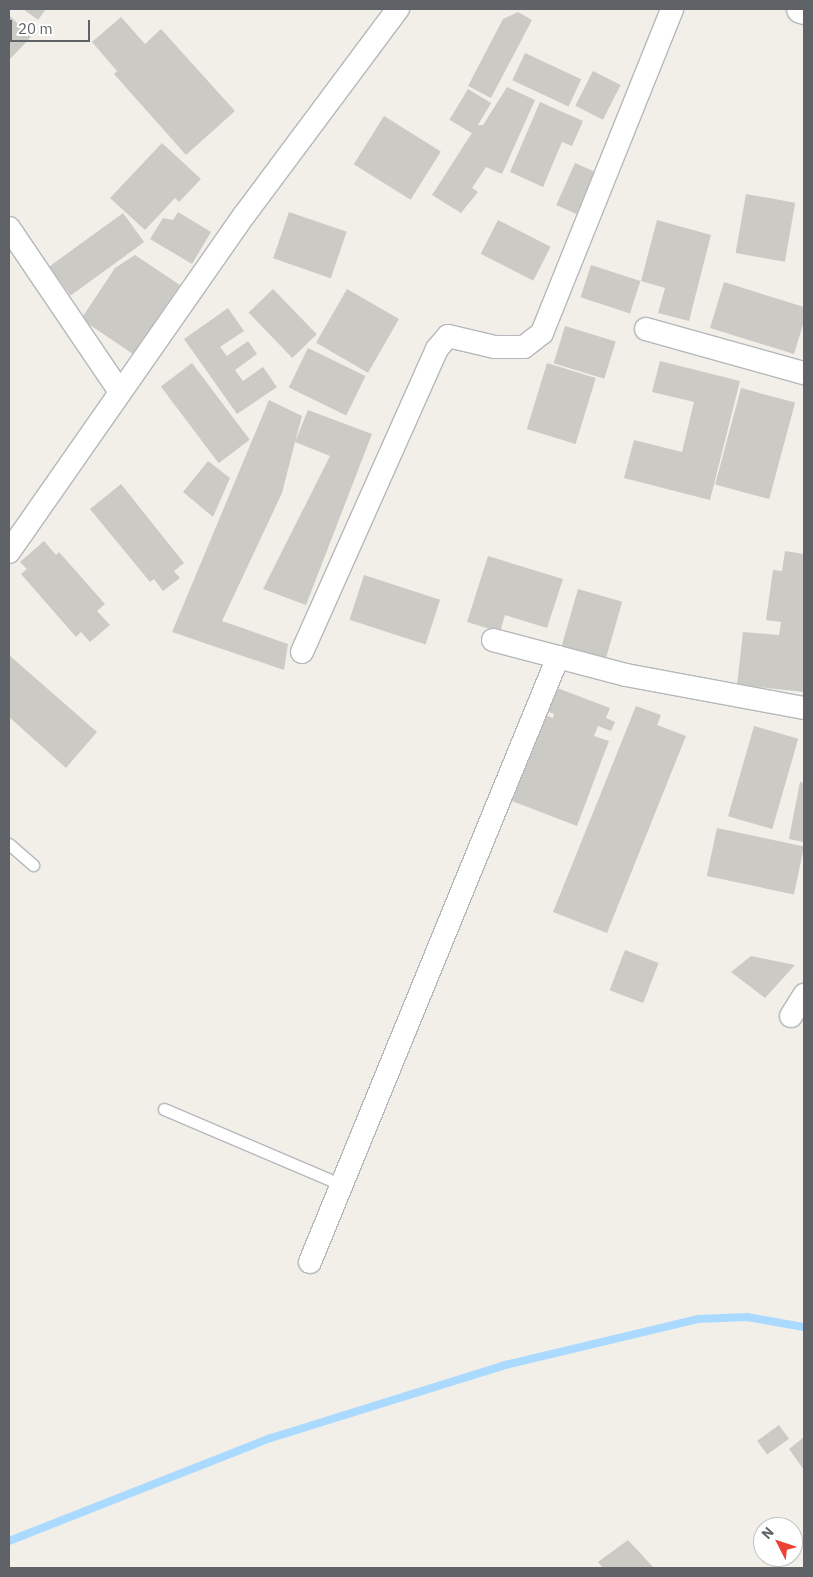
<!DOCTYPE html>
<style>
body{margin:0}
#map{position:relative;width:813px;height:1577px;overflow:hidden;background:#f1efe8;font-family:"IBM Plex Sans",sans-serif}
div>[style]{position:absolute}
[style*='--x']{left:calc(var(--x)*1px);top:calc(var(--y)*1px);width:calc(var(--w)*1px);rotate:calc(var(--a)*1deg)}
.stream>*{height:8px;margin:-4px;padding:0 4px;transform-origin:4px;border-radius:4px;background:#aadaff}
.building>*{inset:0;background:#cccac5;transform-origin:0 0}
.roads{filter:drop-shadow(1px 0 #b5b8bc) drop-shadow(-1px 0 #b5b8bc) drop-shadow(0 1px #b5b8bc) drop-shadow(0 -1px #b5b8bc)}
.lane>*{height:11px;margin:-5.5px;padding:0 5.5px;transform-origin:5.5px;border-radius:5.5px;background:#fff}
.street>*{height:22px;margin:-11px;padding:0 11px;transform-origin:11px;border-radius:11px;background:#fff}
.secondary>*{height:28px;margin:-14px;padding:0 14px;transform-origin:14px;border-radius:14px;background:#fff}
span{translate:-50% -50%;white-space:nowrap;text-align:center;line-height:1.15;-webkit-text-stroke:4px #fff;paint-order:stroke}
.frame{position:absolute;inset:0;border:10px solid #5f6368;pointer-events:none}
.north{position:absolute;left:753px;top:1517px;width:50px;height:50px;box-sizing:border-box;background:#fff;border:1px solid #bfc1c3;border-radius:50%;rotate:311deg;font-size:14px;font-weight:700;line-height:20px;text-align:center;color:#5f6368}
.north::after{content:'';display:block;margin:auto;width:18px;height:22px;background:#ea4335;clip-path:polygon(50% 0,100% 100%,50% 72%,0 100%)}
.scale{position:absolute;left:10px;top:20px;width:80px;height:22px;box-sizing:border-box;border:2px solid #5f6368;border-top:0;padding-left:6px;font-size:15px;line-height:18px;white-space:nowrap;color:#5f6368;-webkit-text-stroke:4px #fff;paint-order:stroke}
</style>
<div id="map">
<div class="stream">
<i style="--x:9;--y:1541;--w:282;--a:-21.5"></i>
<i style="--x:271;--y:1438;--w:245;--a:-17.3"></i>
<i style="--x:505;--y:1365;--w:198;--a:-13.4"></i>
<i style="--x:698;--y:1319;--w:49;--a:-2.3"></i>
<i style="--x:747;--y:1317;--w:58;--a:10"></i>
</div>
<div class="building">
<i style="clip-path:polygon(23px 9px,46px 9px,38px 20px)"></i>
<i style="clip-path:polygon(518px 12px,532px 20px,491px 98px,468px 86px,503px 19px)"></i>
<i style="clip-path:polygon(9px 15px,31px 37px,9px 60px)"></i>
<i style="clip-path:polygon(121px 17px,145px 44px,161px 29px,235px 111px,186px 155px,114px 74px,117px 71px,92px 42px)"></i>
<i style="left:525px;top:53px;width:62px;height:30px;rotate:25deg"></i>
<i style="left:593px;top:71px;width:31px;height:39px;rotate:27deg"></i>
<i style="clip-path:polygon(507px 87px,535px 100px,502px 174px,486px 167px,472px 188px,478px 192px,461px 213px,432px 195px,477px 125px,483px 125px)"></i>
<i style="left:468px;top:89px;width:27px;height:36px;rotate:31deg"></i>
<i style="clip-path:polygon(540px 102px,583px 121px,572px 146px,562px 142px,543px 187px,510px 172px)"></i>
<i style="left:384px;top:116px;width:67px;height:57px;rotate:32deg"></i>
<i style="clip-path:polygon(162px 143px,201px 179px,179px 202px,175px 198px,145px 230px,110px 198px)"></i>
<i style="left:575px;top:163px;width:22px;height:46px;rotate:24deg"></i>
<i style="left:746px;top:194px;width:50px;height:60px;rotate:10deg"></i>
<i style="clip-path:polygon(178px 212px,211px 232px,192px 264px,150px 239px,163px 218px,173px 220px)"></i>
<i style="left:289px;top:212px;width:61px;height:49px;rotate:19deg"></i>
<i style="left:123px;top:213px;width:36px;height:91px;rotate:54deg"></i>
<i style="left:498px;top:220px;width:59px;height:38px;rotate:27deg"></i>
<i style="clip-path:polygon(657px 220px,711px 235px,689px 321px,658px 313px,665px 288px,641px 281px)"></i>
<i style="clip-path:polygon(135px 255px,180px 285px,133px 354px,81px 319px,115px 268px)"></i>
<i style="left:591px;top:265px;width:52px;height:34px;rotate:18deg"></i>
<i style="clip-path:polygon(724px 282px,804px 307px,804px 321px,794px 354px,710px 328px)"></i>
<i style="left:273px;top:289px;width:63px;height:34px;rotate:46deg"></i>
<i style="left:347px;top:289px;width:60px;height:62px;rotate:30deg"></i>
<i style="clip-path:polygon(228px 308px,244px 331px,220px 347px,227px 356px,248px 341px,257px 354px,235px 370px,243px 381px,263px 367px,277px 387px,237px 414px,184px 339px)"></i>
<i style="left:565px;top:326px;width:53px;height:39px;rotate:17deg"></i>
<i style="left:308px;top:348px;width:64px;height:44px;rotate:26deg"></i>
<i style="clip-path:polygon(660px 361px,740px 381px,710px 500px,624px 478px,634px 440px,682px 452px,694px 402px,652px 392px)"></i>
<i style="left:192px;top:363px;width:96px;height:39px;rotate:53deg"></i>
<i style="left:547px;top:363px;width:51px;height:69px;rotate:17deg"></i>
<i style="left:741px;top:388px;width:56px;height:100px;rotate:15deg"></i>
<i style="clip-path:polygon(269px 400px,302px 416px,295px 442px,308px 410px,372px 434px,306px 605px,263px 589px,330px 456px,295px 442px,282px 493px,222px 621px,288px 644px,284px 670px,172px 632px)"></i>
<i style="clip-path:polygon(208px 461px,230px 478px,213px 517px,183px 492px)"></i>
<i style="clip-path:polygon(121px 484px,184px 563px,174px 571px,180px 578px,163px 591px,154px 579px,150px 582px,90px 509px)"></i>
<i style="clip-path:polygon(44px 541px,56px 555px,59px 552px,105px 604px,97px 611px,110px 625px,90px 642px,81px 632px,76px 637px,21px 574px,27px 569px,20px 562px)"></i>
<i style="clip-path:polygon(785px 551px,804px 554px,804px 692px,737px 685px,743px 632px,779px 635px,781px 622px,766px 620px,773px 570px,782px 571px)"></i>
<i style="clip-path:polygon(488px 556px,563px 579px,547px 628px,505px 615px,500px 632px,467px 622px)"></i>
<i style="left:364px;top:575px;width:80px;height:47px;rotate:18deg"></i>
<i style="left:578px;top:589px;width:46px;height:60px;rotate:16deg"></i>
<i style="clip-path:polygon(9px 655px,97px 732px,66px 768px,9px 717px)"></i>
<i style="clip-path:polygon(552px 686px,610px 708px,606px 718px,615px 722px,611px 731px,598px 726px,594px 736px,609px 741px,577px 826px,512px 801px,545px 715px,553px 718px,554px 714px,543px 710px)"></i>
<i style="clip-path:polygon(636px 706px,661px 715px,657px 725px,686px 736px,607px 933px,553px 912px)"></i>
<i style="left:754px;top:726px;width:46px;height:94px;rotate:16deg"></i>
<i style="clip-path:polygon(800px 782px,804px 783px,804px 842px,789px 839px)"></i>
<i style="left:717px;top:828px;width:89px;height:49px;rotate:12deg"></i>
<i style="left:625px;top:950px;width:36px;height:43px;rotate:21deg"></i>
<i style="clip-path:polygon(751px 956px,795px 965px,765px 998px,731px 972px)"></i>
<i style="left:779px;top:1425px;width:17px;height:27px;rotate:54deg"></i>
<i style="clip-path:polygon(804px 1437px,804px 1470px,789px 1449px)"></i>
<i style="clip-path:polygon(628px 1540px,654px 1568px,603px 1568px,598px 1562px)"></i>
</div>
<div class="roads">
<div class="lane">
<i style="--x:9;--y:844;--w:32;--a:41"></i>
<i style="--x:164;--y:1109;--w:194;--a:23.1"></i>
</div>
<div class="street">
<i style="--x:9;--y:228;--w:198;--a:55.9"></i>
<i style="--x:646;--y:329;--w:164;--a:15.6"></i>
<i style="--x:9;--y:552;--w:412;--a:-55.1"></i>
<i style="--x:245;--y:214;--w:256;--a:-53.3"></i>
<i style="--x:493;--y:640;--w:138;--a:14.7"></i>
<i style="--x:626;--y:675;--w:181;--a:10.5"></i>
<i style="--x:302;--y:652;--w:332;--a:-66"></i>
<i style="--x:437;--y:349;--w:17;--a:-50"></i>
<i style="--x:448;--y:336;--w:48;--a:13.2"></i>
<i style="--x:495;--y:347;--w:29;--a:0"></i>
<i style="--x:524;--y:347;--w:23;--a:-38"></i>
<i style="--x:542;--y:333;--w:349;--a:-68.1"></i>
<i style="--x:791;--y:1016;--w:25;--a:-58"></i>
<i style="--x:310;--y:1262;--w:654;--a:-67.71"></i>
</div>
<div class="secondary">
<i style="--x:801;--y:9;--w:3;--a:18"></i>
</div>
</div>
<div class="frame"></div>
<div class="north">N</div>
<div class="scale">20 m</div>
</div>
